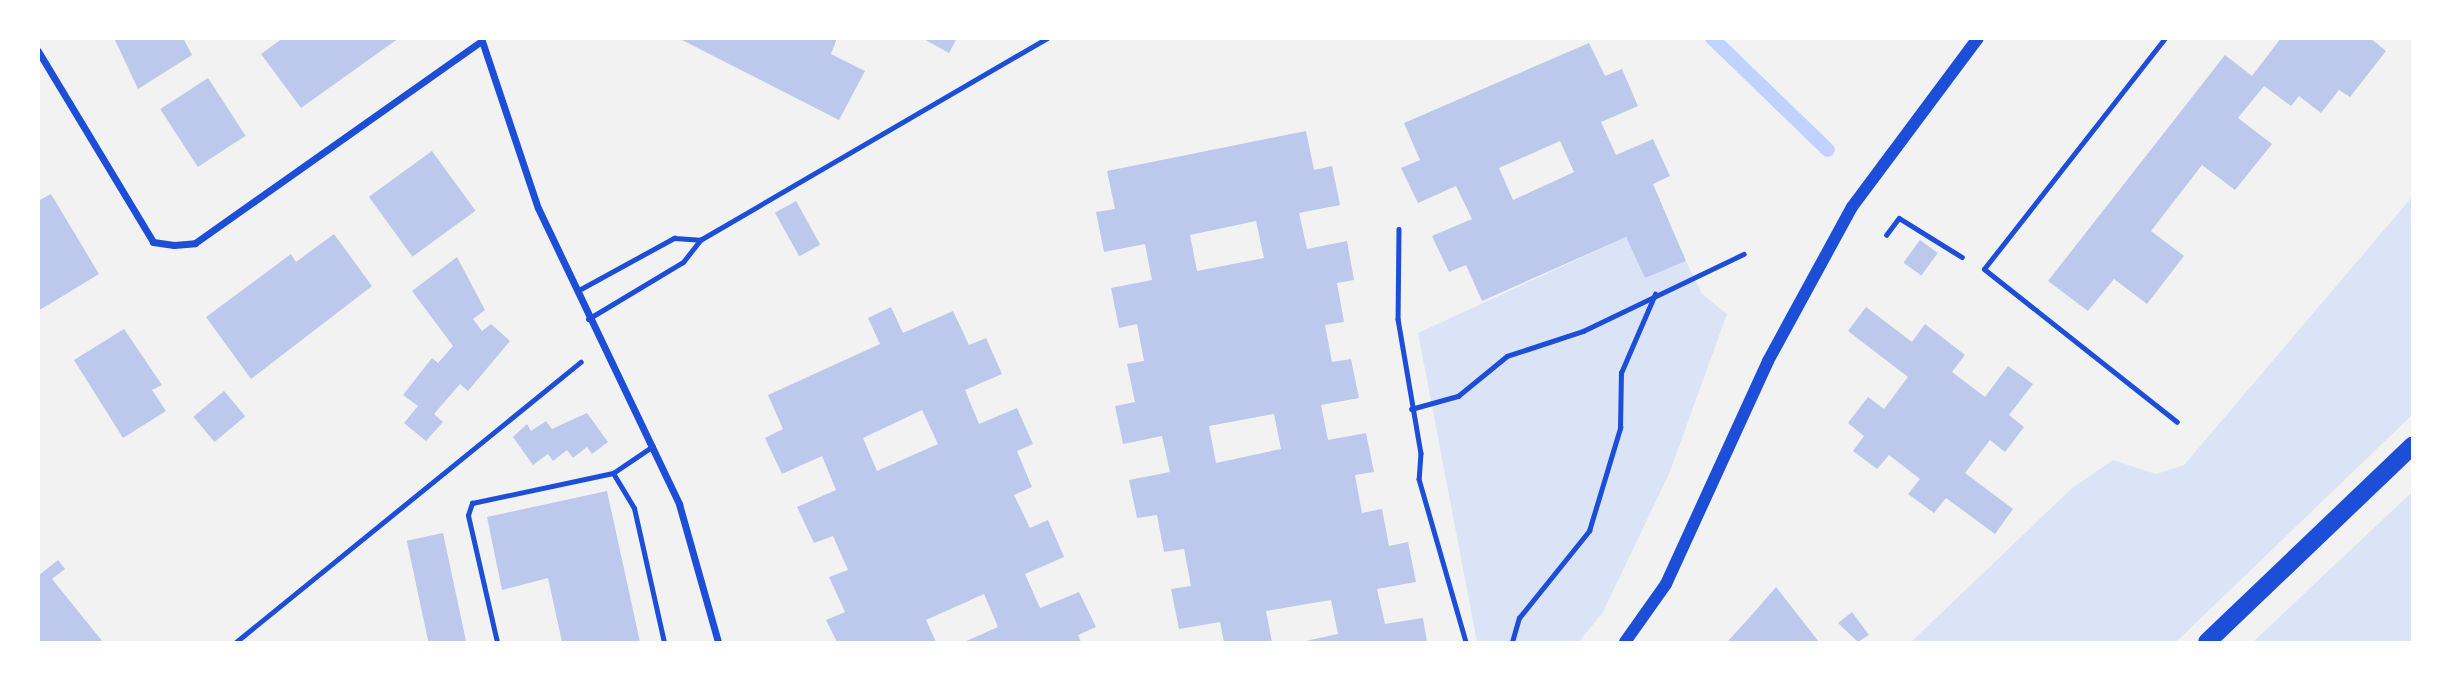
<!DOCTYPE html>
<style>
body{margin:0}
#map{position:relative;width:2451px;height:681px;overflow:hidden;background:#f2f2f2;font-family:"Nunito Sans",sans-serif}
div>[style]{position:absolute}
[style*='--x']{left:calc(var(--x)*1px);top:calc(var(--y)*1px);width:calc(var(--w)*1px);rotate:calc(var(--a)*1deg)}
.green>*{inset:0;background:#dbe4f7}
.stream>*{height:14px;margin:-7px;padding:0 7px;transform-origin:7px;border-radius:7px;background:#bfd3fe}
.building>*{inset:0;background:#bdc9ec;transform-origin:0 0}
.path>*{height:4.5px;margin:-2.25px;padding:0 2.25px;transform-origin:2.25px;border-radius:2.25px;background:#1d4ed8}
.service>*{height:5px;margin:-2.5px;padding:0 2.5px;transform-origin:2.5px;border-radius:2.5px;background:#1d4ed8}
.minor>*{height:7px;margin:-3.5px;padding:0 3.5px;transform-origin:3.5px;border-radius:3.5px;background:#1d4ed8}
.tertiary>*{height:12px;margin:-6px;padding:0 6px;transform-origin:6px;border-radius:6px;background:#1d4ed8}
.primary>*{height:18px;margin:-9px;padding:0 9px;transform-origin:9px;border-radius:9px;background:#1d4ed8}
span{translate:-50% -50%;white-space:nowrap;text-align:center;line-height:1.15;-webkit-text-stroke:5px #fff;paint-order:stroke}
.frame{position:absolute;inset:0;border:40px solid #fff;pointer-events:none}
</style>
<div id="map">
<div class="green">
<i style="clip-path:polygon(2412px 197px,2412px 415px,2176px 642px,1911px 642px,2071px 489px,2113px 460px,2156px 474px,2184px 465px)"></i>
<i style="clip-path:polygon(1626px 237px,1645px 278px,1686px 261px,1702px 294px,1727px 314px,1669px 474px,1603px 612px,1579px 642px,1477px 642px,1418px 333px)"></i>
<i style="clip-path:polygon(2412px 492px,2412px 642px,2253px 642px)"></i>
</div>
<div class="stream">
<i style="--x:1712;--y:38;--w:161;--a:44"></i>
</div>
<div class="building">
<i style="clip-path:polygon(114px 38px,183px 38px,192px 55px,138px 89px)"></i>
<i style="clip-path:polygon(283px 38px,399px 38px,301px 108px,261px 54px)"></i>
<i style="clip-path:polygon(678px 38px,837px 38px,831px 54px,865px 71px,839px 120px)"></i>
<i style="clip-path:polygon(922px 38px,957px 38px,949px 53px)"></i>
<i style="clip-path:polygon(2281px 38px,2370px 38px,2386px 51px,2350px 97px,2339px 90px,2321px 113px,2299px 96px,2291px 106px,2264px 86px,2238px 118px,2272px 144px,2235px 190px,2202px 165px,2151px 231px,2184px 256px,2147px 304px,2114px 279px,2088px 311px,2048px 281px,2225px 55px,2252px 76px)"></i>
<i style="clip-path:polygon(evenodd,1589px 43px,1605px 76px,1622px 69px,1638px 106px,1601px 122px,1616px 155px,1653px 139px,1670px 176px,1653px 184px,1686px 261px,1645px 278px,1626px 237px,1482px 301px,1466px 265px,1449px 272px,1432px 236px,1472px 219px,1456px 186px,1418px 203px,1401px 168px,1420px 160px,1404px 123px,1589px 43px,1560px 141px,1574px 172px,1513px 200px,1499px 168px,1560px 141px)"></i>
<i style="left:208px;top:78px;width:69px;height:57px;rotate:57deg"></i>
<i style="clip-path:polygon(evenodd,1306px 131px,1314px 170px,1332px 166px,1340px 205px,1299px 213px,1307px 249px,1347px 241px,1354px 280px,1337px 283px,1344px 322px,1325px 325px,1332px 362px,1351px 359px,1359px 398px,1321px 405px,1328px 440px,1366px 433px,1374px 472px,1355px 475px,1362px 513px,1382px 509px,1389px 546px,1408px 542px,1416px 582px,1377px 589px,1385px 624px,1423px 618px,1427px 642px,1301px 642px,1338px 634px,1331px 600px,1266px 611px,1272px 642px,1224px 642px,1220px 622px,1179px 629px,1171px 589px,1191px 586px,1184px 549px,1164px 552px,1157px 515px,1137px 518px,1129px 480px,1170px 472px,1162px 436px,1123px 444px,1115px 406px,1135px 402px,1127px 364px,1144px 361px,1137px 324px,1119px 328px,1111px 288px,1152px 280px,1145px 244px,1104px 252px,1096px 212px,1115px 209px,1107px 171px,1306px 131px,1256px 221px,1264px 258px,1197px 271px,1190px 235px,1256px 221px,1306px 131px,1274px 414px,1281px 449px,1216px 463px,1209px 426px,1274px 414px)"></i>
<i style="left:432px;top:151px;width:74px;height:78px;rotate:54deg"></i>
<i style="clip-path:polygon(51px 194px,99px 274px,38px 311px,38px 201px)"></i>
<i style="left:796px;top:201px;width:50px;height:24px;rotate:61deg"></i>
<i style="clip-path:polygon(334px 234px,372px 286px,251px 379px,206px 317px,291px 254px,296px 262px)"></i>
<i style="left:1920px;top:240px;width:22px;height:28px;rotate:36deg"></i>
<i style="clip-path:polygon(457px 257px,485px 310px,473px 319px,482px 331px,491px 324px,510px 341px,468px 391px,460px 384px,434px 414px,443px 422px,426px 441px,404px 423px,418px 406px,403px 395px,432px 358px,438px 363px,453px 346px,412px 291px)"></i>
<i style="clip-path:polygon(evenodd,891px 307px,903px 333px,953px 311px,969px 345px,986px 338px,1002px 374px,965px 390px,979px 424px,1017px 408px,1033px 444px,1017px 451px,1032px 487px,1014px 495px,1030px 528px,1048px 520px,1064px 557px,1025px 574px,1040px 608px,1079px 592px,1096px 627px,1078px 635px,1081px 642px,964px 642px,998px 627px,984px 594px,926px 620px,936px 642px,837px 642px,826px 620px,845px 612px,829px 577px,848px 570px,833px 536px,814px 543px,797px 507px,836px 490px,822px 456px,782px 474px,765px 438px,783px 429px,768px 395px,880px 344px,868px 318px,891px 307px,922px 410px,938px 444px,877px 471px,863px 438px,922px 410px)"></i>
<i style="clip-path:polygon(1866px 307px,1912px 342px,1925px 324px,1965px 355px,1952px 372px,1985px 397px,2008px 366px,2033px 384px,2009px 415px,2024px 427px,2005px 452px,1990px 440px,1965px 473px,2013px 509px,1995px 534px,1946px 498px,1934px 513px,1908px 494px,1920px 479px,1889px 455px,1877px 469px,1853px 451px,1864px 436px,1848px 423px,1868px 397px,1884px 409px,1908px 377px,1848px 331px)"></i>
<i style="clip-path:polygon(124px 329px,162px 385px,152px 390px,166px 411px,123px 438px,74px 360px)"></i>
<i style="left:224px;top:391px;width:33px;height:40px;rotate:50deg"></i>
<i style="clip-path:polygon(587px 413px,608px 442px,592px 454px,587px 447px,573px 458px,567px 450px,553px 461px,548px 454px,533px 465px,513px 437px,527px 424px,531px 431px,546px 421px,552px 429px)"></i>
<i style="clip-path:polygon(607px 491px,640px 642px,562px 642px,548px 578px,502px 590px,487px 517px)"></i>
<i style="left:443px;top:533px;width:111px;height:37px;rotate:78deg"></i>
<i style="clip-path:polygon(58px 560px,65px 569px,52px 579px,103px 642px,38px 641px,38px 576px)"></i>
<i style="clip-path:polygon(1776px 587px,1819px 642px,1727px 642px,1750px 617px)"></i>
<i style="clip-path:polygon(1852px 612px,1869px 635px,1858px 642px,1838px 623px)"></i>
</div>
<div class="path">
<i style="--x:1399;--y:229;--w:90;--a:90.6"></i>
<i style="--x:1398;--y:319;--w:136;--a:80.3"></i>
<i style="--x:1421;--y:453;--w:26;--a:94"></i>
<i style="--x:1419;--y:479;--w:170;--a:73.9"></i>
<i style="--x:1886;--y:235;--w:21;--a:-53"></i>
<i style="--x:1899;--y:218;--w:74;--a:31.8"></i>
<i style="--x:1411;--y:409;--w:49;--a:-15.5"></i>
<i style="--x:1458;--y:396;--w:63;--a:-39.2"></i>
<i style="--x:1507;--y:356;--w:80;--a:-18.2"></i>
<i style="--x:1583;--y:331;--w:178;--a:-25.6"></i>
<i style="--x:236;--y:642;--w:444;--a:-39.1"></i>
<i style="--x:1512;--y:642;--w:25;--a:-74"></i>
<i style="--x:1519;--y:618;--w:112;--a:-51.2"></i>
<i style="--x:1589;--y:531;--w:108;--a:-73.2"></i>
<i style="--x:1620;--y:428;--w:55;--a:-89"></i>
<i style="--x:1621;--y:373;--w:86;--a:-66.7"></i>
</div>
<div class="service">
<i style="--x:2165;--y:38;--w:293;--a:128.1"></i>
<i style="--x:1984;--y:269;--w:246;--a:38.4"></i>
<i style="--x:577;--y:291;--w:111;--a:-28.7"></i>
<i style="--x:674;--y:238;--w:26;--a:4"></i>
<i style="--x:588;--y:319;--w:111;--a:-31"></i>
<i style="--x:683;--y:262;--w:28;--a:-52"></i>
<i style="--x:700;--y:240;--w:402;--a:-30.2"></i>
<i style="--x:613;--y:473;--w:48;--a:-34"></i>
<i style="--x:497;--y:642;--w:130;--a:-102.9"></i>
<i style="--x:468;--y:515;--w:13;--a:-72"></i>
<i style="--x:472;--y:503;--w:144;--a:-12"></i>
<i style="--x:613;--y:473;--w:41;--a:59"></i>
<i style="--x:634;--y:508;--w:137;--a:77.4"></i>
</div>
<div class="minor">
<i style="--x:481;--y:38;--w:179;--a:71.5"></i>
<i style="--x:538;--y:208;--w:328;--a:64.5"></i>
<i style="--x:679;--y:504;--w:143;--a:74.2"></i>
<i style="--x:38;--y:51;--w:223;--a:58.9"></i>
<i style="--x:153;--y:242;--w:21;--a:8"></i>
<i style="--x:174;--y:245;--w:21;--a:-5"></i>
<i style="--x:195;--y:243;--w:350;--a:-35.2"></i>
</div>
<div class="tertiary">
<i style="--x:1625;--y:642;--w:71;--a:-54.7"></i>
<i style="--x:1666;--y:584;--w:245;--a:-65.4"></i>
<i style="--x:1768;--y:361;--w:175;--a:-61.4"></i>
<i style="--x:1852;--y:207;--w:211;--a:-53.3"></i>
</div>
<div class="primary">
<i style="--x:2207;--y:642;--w:284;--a:-43.7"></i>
</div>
<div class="frame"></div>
</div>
